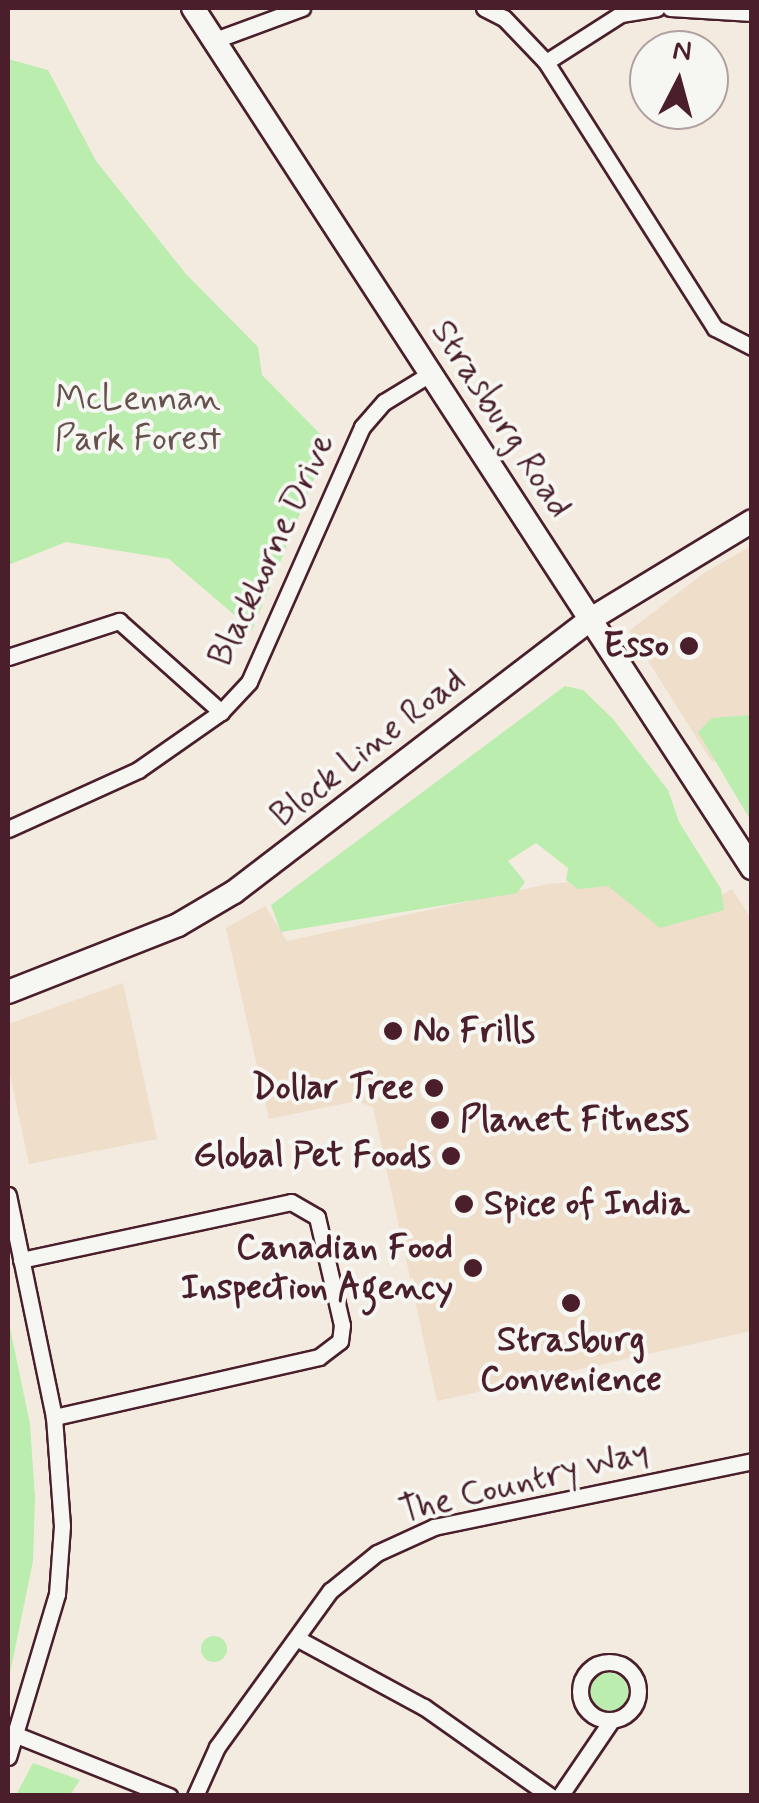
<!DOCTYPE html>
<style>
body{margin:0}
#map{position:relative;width:759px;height:1803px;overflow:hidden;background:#f3ebe0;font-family:Mynerve,sans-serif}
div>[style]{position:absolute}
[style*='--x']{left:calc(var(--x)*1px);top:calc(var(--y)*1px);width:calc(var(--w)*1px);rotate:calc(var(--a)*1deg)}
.built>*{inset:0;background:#efdeca}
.green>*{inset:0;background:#baedae}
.round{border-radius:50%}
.roads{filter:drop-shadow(2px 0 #4a1f2b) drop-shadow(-2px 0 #4a1f2b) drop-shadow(0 2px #4a1f2b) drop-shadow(0 -2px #4a1f2b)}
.street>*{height:15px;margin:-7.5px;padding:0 7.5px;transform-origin:7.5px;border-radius:7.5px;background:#f6f6f2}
.street>.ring{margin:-7.5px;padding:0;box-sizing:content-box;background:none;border:15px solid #f6f6f2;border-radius:50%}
.secondary>*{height:22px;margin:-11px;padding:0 11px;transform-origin:11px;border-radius:11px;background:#f6f6f2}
.dots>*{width:28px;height:28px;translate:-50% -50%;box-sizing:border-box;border:5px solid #f6f6f2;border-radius:50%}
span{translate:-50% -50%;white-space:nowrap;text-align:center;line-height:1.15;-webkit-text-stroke:8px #f6f6f2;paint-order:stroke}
.park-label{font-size:35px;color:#66524c}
.street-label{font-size:35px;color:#4a1f2b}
.poi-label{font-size:35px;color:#4a1f2b;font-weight:700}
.right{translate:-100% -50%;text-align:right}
.left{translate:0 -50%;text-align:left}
.frame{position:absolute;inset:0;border:10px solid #4a1f2b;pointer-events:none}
.north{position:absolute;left:629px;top:30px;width:100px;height:100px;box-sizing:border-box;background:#f6f6f2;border:2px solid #b1a0a2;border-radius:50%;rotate:6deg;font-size:28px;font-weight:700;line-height:40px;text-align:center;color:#4a1f2b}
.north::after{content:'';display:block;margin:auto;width:35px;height:45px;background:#4a1f2b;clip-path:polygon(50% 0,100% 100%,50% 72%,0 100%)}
</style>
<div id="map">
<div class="built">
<i style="clip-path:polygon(751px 546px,751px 733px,712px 762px,629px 631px,704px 573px)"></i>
<i style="clip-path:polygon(628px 877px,666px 924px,732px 889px,752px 920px,751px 1331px,437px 1401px,373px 1107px,356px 1101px,269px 1119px,226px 928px,265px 906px,287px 941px,548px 884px)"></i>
<i style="clip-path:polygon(123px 983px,157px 1139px,29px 1164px,8px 1065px,8px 1024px)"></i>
</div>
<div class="green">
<i style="clip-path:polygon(8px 59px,48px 70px,96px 161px,186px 274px,258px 347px,262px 375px,329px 443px,252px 630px,169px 559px,66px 542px,8px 565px)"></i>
<i style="clip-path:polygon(565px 686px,583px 690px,613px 719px,668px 790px,679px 822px,721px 889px,724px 910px,660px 928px,608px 886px,578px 889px,566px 880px,568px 868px,536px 843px,508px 861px,525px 882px,517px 893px,281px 932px,271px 905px)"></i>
<i style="clip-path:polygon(751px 715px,752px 715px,751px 821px,698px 732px,712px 718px)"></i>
<i style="clip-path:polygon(8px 1318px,30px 1424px,35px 1498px,33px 1561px,8px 1683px)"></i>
<i class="round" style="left:201px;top:1636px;width:26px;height:26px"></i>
<i class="round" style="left:590px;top:1673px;width:38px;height:38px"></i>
<i style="clip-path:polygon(33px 1763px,80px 1780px,70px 1795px,16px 1795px)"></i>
</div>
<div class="roads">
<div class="street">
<i style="--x:484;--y:8;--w:22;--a:27"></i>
<i style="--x:504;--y:18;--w:61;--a:46.3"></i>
<i style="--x:546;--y:62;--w:315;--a:57.6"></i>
<i style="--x:715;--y:328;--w:42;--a:27.2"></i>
<i style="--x:670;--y:8;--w:82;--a:3.5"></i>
<i style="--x:215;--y:40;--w:93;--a:-20.2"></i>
<i style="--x:546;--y:62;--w:89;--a:-32.6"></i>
<i style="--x:621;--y:14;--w:36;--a:-9"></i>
<i style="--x:8;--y:657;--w:117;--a:-18"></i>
<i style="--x:119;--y:621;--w:137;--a:41.7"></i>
<i style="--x:8;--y:829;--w:143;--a:-24.4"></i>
<i style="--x:138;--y:770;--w:101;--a:-34.9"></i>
<i style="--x:221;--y:712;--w:41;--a:-47"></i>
<i style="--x:249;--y:682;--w:279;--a:-66.1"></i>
<i style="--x:362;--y:427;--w:33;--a:-49"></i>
<i style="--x:384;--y:402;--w:52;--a:-31.5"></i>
<i style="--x:8;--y:1195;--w:227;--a:78.3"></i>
<i style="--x:54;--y:1417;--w:109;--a:85.8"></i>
<i style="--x:62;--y:1526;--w:68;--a:94.2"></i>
<i style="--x:57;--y:1594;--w:170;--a:106.7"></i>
<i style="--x:21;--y:1260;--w:276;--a:-12.1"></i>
<i style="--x:291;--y:1202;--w:30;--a:30"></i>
<i style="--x:317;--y:1217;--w:111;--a:77"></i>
<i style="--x:342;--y:1325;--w:16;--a:97"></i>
<i style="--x:340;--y:1341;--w:26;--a:143"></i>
<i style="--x:319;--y:1357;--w:272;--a:167.2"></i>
<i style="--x:298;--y:1639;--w:143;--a:28.4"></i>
<i style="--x:424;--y:1707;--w:154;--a:35.2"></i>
<i class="ring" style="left:580px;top:1662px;width:43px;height:43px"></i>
<i style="--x:19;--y:1736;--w:162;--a:21.8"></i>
<i style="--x:195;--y:1796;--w:54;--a:-65.8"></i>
<i style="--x:217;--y:1747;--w:193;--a:-54.1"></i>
<i style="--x:330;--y:1591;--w:60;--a:-39"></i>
<i style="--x:377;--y:1553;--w:63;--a:-24.5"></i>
<i style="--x:434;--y:1527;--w:325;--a:-11.7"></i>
<i style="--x:560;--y:1796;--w:91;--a:-55.8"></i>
</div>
<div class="secondary">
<i style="--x:193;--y:8;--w:1026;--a:56.98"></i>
<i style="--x:8;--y:992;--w:183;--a:-21.5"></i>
<i style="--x:178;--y:925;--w:65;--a:-30.5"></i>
<i style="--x:234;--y:892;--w:449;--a:-37.4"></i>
<i style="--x:591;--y:619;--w:188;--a:-31.3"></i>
</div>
</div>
<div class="dots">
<i style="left:689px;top:646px;background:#4a1f2b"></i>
<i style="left:393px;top:1031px;background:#4a1f2b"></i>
<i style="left:434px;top:1088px;background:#4a1f2b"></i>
<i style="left:440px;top:1120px;background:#4a1f2b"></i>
<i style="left:451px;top:1156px;background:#4a1f2b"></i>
<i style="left:464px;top:1204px;background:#4a1f2b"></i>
<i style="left:473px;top:1268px;background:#4a1f2b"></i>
<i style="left:571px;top:1303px;background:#4a1f2b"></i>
</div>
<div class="park-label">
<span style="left:138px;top:419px">McLennan<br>Park Forest</span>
</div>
<div class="street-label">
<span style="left:501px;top:419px;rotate:57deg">Strasburg Road</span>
<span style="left:272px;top:550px;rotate:-65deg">Blackhorne Drive</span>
<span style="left:368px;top:748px;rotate:-38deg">Block Line Road</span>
<span style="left:524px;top:1482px;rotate:-14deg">The Country Way</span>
</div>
<div class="poi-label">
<span class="right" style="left:669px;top:646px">Esso</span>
<span class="left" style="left:413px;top:1031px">No Frills</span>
<span class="right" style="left:414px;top:1088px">Dollar Tree</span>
<span class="left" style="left:460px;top:1120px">Planet Fitness</span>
<span class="right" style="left:431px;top:1156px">Global Pet Foods</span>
<span class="left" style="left:484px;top:1204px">Spice of India</span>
<span class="right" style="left:453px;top:1268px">Canadian Food<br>Inspection Agency</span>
<span style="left:571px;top:1360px">Strasburg<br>Convenience</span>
</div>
<div class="frame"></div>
<div class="north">N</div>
</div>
